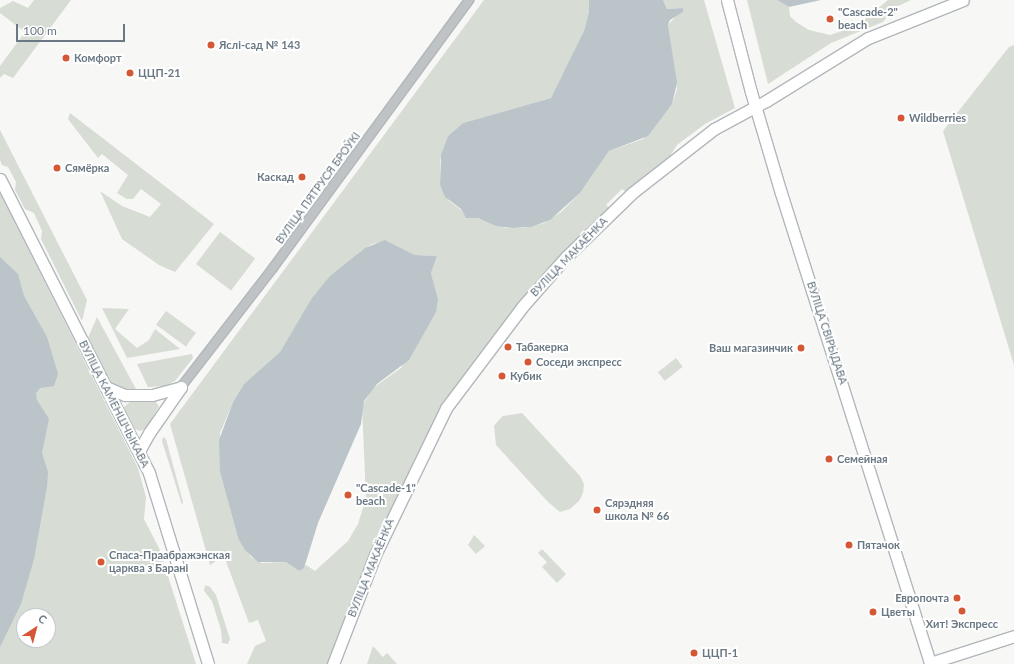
<!DOCTYPE html>
<meta charset="utf-8">
<style>
body{margin:0}
#map{position:relative;width:1014px;height:664px;overflow:hidden;background:#f7f7f5;font-family:Lato,sans-serif}
div>[style]{position:absolute}
[style*='--x']{left:calc(var(--x)*1px);top:calc(var(--y)*1px);width:calc(var(--w)*1px);rotate:calc(var(--a)*1deg)}
.green>*{inset:0;background:#d7dcd4;transform-origin:0 0}
.water>*{inset:0;background:#bac4c9}
.roads{filter:drop-shadow(1px 0 #b1b7bb) drop-shadow(-1px 0 #b1b7bb) drop-shadow(0 1px #b1b7bb) drop-shadow(0 -1px #b1b7bb)}
.street>*{height:8px;margin:-4px;padding:0 4px;transform-origin:4px;border-radius:4px;background:#bfc3c6}
.secondary>*{height:11px;margin:-5.5px;padding:0 5.5px;transform-origin:5.5px;border-radius:5.5px;background:#fff}
.dots>*{width:11px;height:11px;translate:-50% -50%;box-sizing:border-box;border:2px solid #fff;border-radius:50%}
span{translate:-50% -50%;white-space:nowrap;text-align:center;line-height:1.15;-webkit-text-stroke:4px #fff;paint-order:stroke}
.poi-label{font-size:11px;color:#697883;font-weight:700}
.left{translate:0 -50%;text-align:left}
.right{translate:-100% -50%;text-align:right}
.street-label{font-size:11px;color:#697883}
.north{position:absolute;left:16px;top:608px;width:40px;height:40px;box-sizing:border-box;background:#fff;border:1px solid #c3c9cd;border-radius:50%;rotate:36deg;font-size:11px;font-weight:700;line-height:16px;text-align:center;color:#697883}
.north::after{content:'';display:block;margin:auto;width:14px;height:18px;background:#d55836;clip-path:polygon(50% 0,100% 100%,50% 72%,0 100%)}
.scale{position:absolute;left:16px;top:24px;width:109px;height:18px;box-sizing:border-box;border:2px solid #697883;border-top:0;padding-left:5px;font-size:12px;line-height:14px;white-space:nowrap;color:#697883;-webkit-text-stroke:3px #fff;paint-order:stroke}
</style>
<div id="map">
<div class="green">
<i style="clip-path:polygon(34px 0,71px 0,13px 78px,4px 74px,0 78px,0 66px,25px 32px,0 13px,0 8px,13px 1px,28px 8px)"></i>
<i style="clip-path:polygon(evenodd,484px 0,589px 0,589px 12px,582px 38px,551px 98px,463px 123px,448px 136px,440px 160px,440px 185px,449px 201px,461px 210px,467px 218px,478px 218px,506px 228px,525px 228px,544px 223px,561px 212px,580px 193px,609px 151px,643px 139px,672px 104px,677px 89px,668px 25px,683px 8px,667px 9px,663px 0,704px 0,735px 108px,705px 124px,677px 145px,668px 159px,626px 192px,622px 189px,606px 205px,610px 208px,587px 228px,522px 298px,476px 358px,439px 417px,398px 494px,330px 664px,247px 664px,255px 646px,266px 641px,258px 620px,249px 623px,224px 556px,210px 565px,170px 424px,484px 0,387px 241px,415px 255px,437px 256px,431px 273px,438px 299px,401px 368px,373px 388px,362px 406px,366px 498px,358px 524px,348px 541px,315px 571px,306px 565px,299px 571px,286px 562px,262px 563px,251px 557px,238px 538px,220px 472px,220px 433px,233px 402px,244px 384px,280px 352px,316px 293px,361px 251px,372px 244px,387px 241px)"></i>
<i style="clip-path:polygon(747px 0,777px 0,789px 7px,790px 16px,796px 22px,809px 30px,830px 35px,857px 26px,888px 0,911px 0,896px 7px,883px 22px,831px 43px,768px 84px)"></i>
<i style="clip-path:polygon(1014px 45px,1014px 365px,943px 131px,1009px 47px)"></i>
<i style="clip-path:polygon(70px 113px,214px 224px,175px 272px,159px 265px,122px 239px,100px 191px,122px 206px,150px 217px,161px 204px,141px 189px,133px 199px,127px 199px,117px 193px,128px 175px,102px 154px,98px 158px,68px 119px)"></i>
<i style="clip-path:polygon(0 130px,87px 300px,82px 321px,41px 239px,42px 231px,34px 213px,25px 209px,15px 190px,16px 182px,8px 167px,2px 165px,0 160px)"></i>
<i style="clip-path:polygon(evenodd,0 193px,138px 468px,146px 497px,144px 519px,159px 548px,196px 664px,0 664px,0 193px,24px 616px,48px 616px,48px 640px,24px 640px,24px 616px)"></i>
<i style="left:220px;top:232px;width:44px;height:40px;rotate:37deg"></i>
<i style="clip-path:polygon(102px 308px,129px 309px,115px 329px,137px 348px,149px 340px,155px 329px,180px 349px,127px 358px)"></i>
<i style="left:166px;top:311px;width:37px;height:17px;rotate:36deg"></i>
<i style="clip-path:polygon(97px 317px,137px 391px,123px 391px,111px 383px,88px 338px)"></i>
<i style="clip-path:polygon(192px 354px,193px 358px,175px 381px,166px 386px,148px 387px,137px 364px)"></i>
<i style="left:676px;top:358px;width:11px;height:23px;rotate:52deg"></i>
<i style="clip-path:polygon(132px 400px,154px 400px,159px 406px,147px 427px,141px 431px,134px 429px,125px 414px,124px 407px)"></i>
<i style="clip-path:polygon(522px 413px,580px 476px,584px 484px,583px 493px,579px 501px,570px 509px,560px 512px,548px 502px,496px 445px,494px 426px,498px 421px,503px 416px)"></i>
<i style="clip-path:polygon(163px 437px,166px 439px,183px 502px,182px 505px,162px 441px)"></i>
<i style="clip-path:polygon(474px 535px,485px 546px,476px 554px,468px 545px)"></i>
<i style="clip-path:polygon(542px 549px,566px 574px,557px 583px,542px 567px,547px 562px,538px 553px)"></i>
<i style="clip-path:polygon(205px 585px,210px 587px,216px 595px,230px 639px,228px 644px,222px 643px,221px 630px,212px 601px,204px 591px)"></i>
<i style="clip-path:polygon(373px 646px,383px 657px,387px 653px,397px 664px,367px 664px)"></i>
</div>
<div class="water">
<i style="clip-path:polygon(589px 0,663px 0,667px 9px,683px 8px,683px 12px,670px 20px,668px 25px,677px 83px,672px 104px,648px 136px,609px 151px,580px 193px,550px 220px,531px 227px,513px 228px,496px 226px,478px 218px,466px 218px,461px 209px,445px 197px,440px 185px,441px 155px,448px 136px,463px 123px,551px 98px,584px 31px,589px 12px)"></i>
<i style="clip-path:polygon(777px 0,821px 0,789px 7px)"></i>
<i style="clip-path:polygon(385px 240px,415px 255px,437px 256px,431px 273px,438px 299px,436px 312px,409px 360px,377px 384px,364px 401px,361px 424px,318px 523px,304px 568px,299px 571px,286px 562px,258px 562px,245px 550px,238px 538px,220px 472px,219px 440px,233px 402px,244px 384px,280px 352px,312px 298px,330px 276px,365px 248px)"></i>
<i style="clip-path:polygon(0 257px,18px 274px,24px 296px,47px 337px,58px 374px,54px 386px,40px 388px,36px 393px,37px 400px,49px 419px,42px 453px,48px 472px,47px 487px,34px 559px,21px 604px,0 647px)"></i>
</div>
<div class="roads">
<div class="street">
<i style="--x:181;--y:387;--w:150;--a:-52.3"></i>
<i style="--x:273;--y:268;--w:332;--a:-53.8"></i>
</div>
<div class="secondary">
<i style="--x:727;--y:0;--w:95;--a:75.4"></i>
<i style="--x:751;--y:92;--w:105;--a:73.5"></i>
<i style="--x:781;--y:193;--w:494;--a:72.4"></i>
<i style="--x:0;--y:179;--w:330;--a:63.1"></i>
<i style="--x:149;--y:473;--w:200;--a:72.8"></i>
<i style="--x:106;--y:387;--w:21;--a:23"></i>
<i style="--x:125;--y:395;--w:27;--a:0"></i>
<i style="--x:152;--y:395;--w:30;--a:-15"></i>
<i style="--x:139;--y:451;--w:21;--a:-61"></i>
<i style="--x:149;--y:433;--w:56;--a:-55.2"></i>
<i style="--x:930;--y:663;--w:88;--a:-17.8"></i>
<i style="--x:333;--y:664;--w:117;--a:-68.9"></i>
<i style="--x:375;--y:555;--w:163;--a:-64.2"></i>
<i style="--x:446;--y:408;--w:126;--a:-53"></i>
<i style="--x:522;--y:307;--w:67;--a:-48.7"></i>
<i style="--x:566;--y:257;--w:92;--a:-44.1"></i>
<i style="--x:632;--y:193;--w:104;--a:-38"></i>
<i style="--x:714;--y:129;--w:59;--a:-28.3"></i>
<i style="--x:766;--y:101;--w:120;--a:-31.7"></i>
<i style="--x:868;--y:38;--w:102;--a:-21.8"></i>
</div>
</div>
<div class="dots">
<i style="left:830px;top:19px;background:#d55836"></i>
<i style="left:211px;top:45px;background:#d55836"></i>
<i style="left:66px;top:58px;background:#d55836"></i>
<i style="left:130px;top:73px;background:#d55836"></i>
<i style="left:901px;top:118px;background:#d55836"></i>
<i style="left:57px;top:168px;background:#d55836"></i>
<i style="left:302px;top:177px;background:#d55836"></i>
<i style="left:508px;top:347px;background:#d55836"></i>
<i style="left:801px;top:348px;background:#d55836"></i>
<i style="left:528px;top:362px;background:#d55836"></i>
<i style="left:502px;top:376px;background:#d55836"></i>
<i style="left:829px;top:459px;background:#d55836"></i>
<i style="left:348px;top:495px;background:#d55836"></i>
<i style="left:597px;top:510px;background:#d55836"></i>
<i style="left:849px;top:545px;background:#d55836"></i>
<i style="left:101px;top:562px;background:#d55836"></i>
<i style="left:957px;top:598px;background:#d55836"></i>
<i style="left:962px;top:611px;background:#d55836"></i>
<i style="left:873px;top:612px;background:#d55836"></i>
<i style="left:694px;top:653px;background:#d55836"></i>
</div>
<div class="poi-label">
<span class="left" style="left:838px;top:19px">"Cascade-2"<br>beach</span>
<span class="left" style="left:219px;top:45px">Яслі-сад № 143</span>
<span class="left" style="left:74px;top:58px">Комфорт</span>
<span class="left" style="left:138px;top:73px">ЦЦП-21</span>
<span class="left" style="left:909px;top:118px">Wildberries</span>
<span class="left" style="left:65px;top:168px">Сямёрка</span>
<span class="right" style="left:294px;top:177px">Каскад</span>
<span class="left" style="left:516px;top:347px">Табакерка</span>
<span class="right" style="left:793px;top:348px">Ваш магазинчик</span>
<span class="left" style="left:536px;top:362px">Соседи экспресс</span>
<span class="left" style="left:510px;top:376px">Кубик</span>
<span class="left" style="left:837px;top:459px">Семейная</span>
<span class="left" style="left:356px;top:495px">"Cascade-1"<br>beach</span>
<span class="left" style="left:605px;top:510px">Сярэдняя<br>школа № 66</span>
<span class="left" style="left:857px;top:545px">Пятачок</span>
<span class="left" style="left:109px;top:562px">Спаса-Праабражэнская<br>царква з Барані</span>
<span class="right" style="left:949px;top:598px">Европочта</span>
<span class="left" style="left:881px;top:612px">Цветы</span>
<span style="left:962px;top:624px">Хит! Экспресс</span>
<span class="left" style="left:702px;top:653px">ЦЦП-1</span>
</div>
<div class="street-label">
<span style="left:318px;top:188px;rotate:-54deg">ВУЛІЦА ПЯТРУСЯ БРОЎКІ</span>
<span style="left:569px;top:257px;rotate:-46deg">ВУЛІЦА МАКАЁНКА</span>
<span style="left:827px;top:333px;rotate:72deg">ВУЛІЦА СВІРЫДАВА</span>
<span style="left:114px;top:404px;rotate:63deg">ВУЛІЦА КАМЕНШЧЫКАВА</span>
<span style="left:371px;top:568px;rotate:-68deg">ВУЛІЦА МАКАЁНКА</span>
</div>
<div class="north">С</div>
<div class="scale">100 m</div>
</div>
